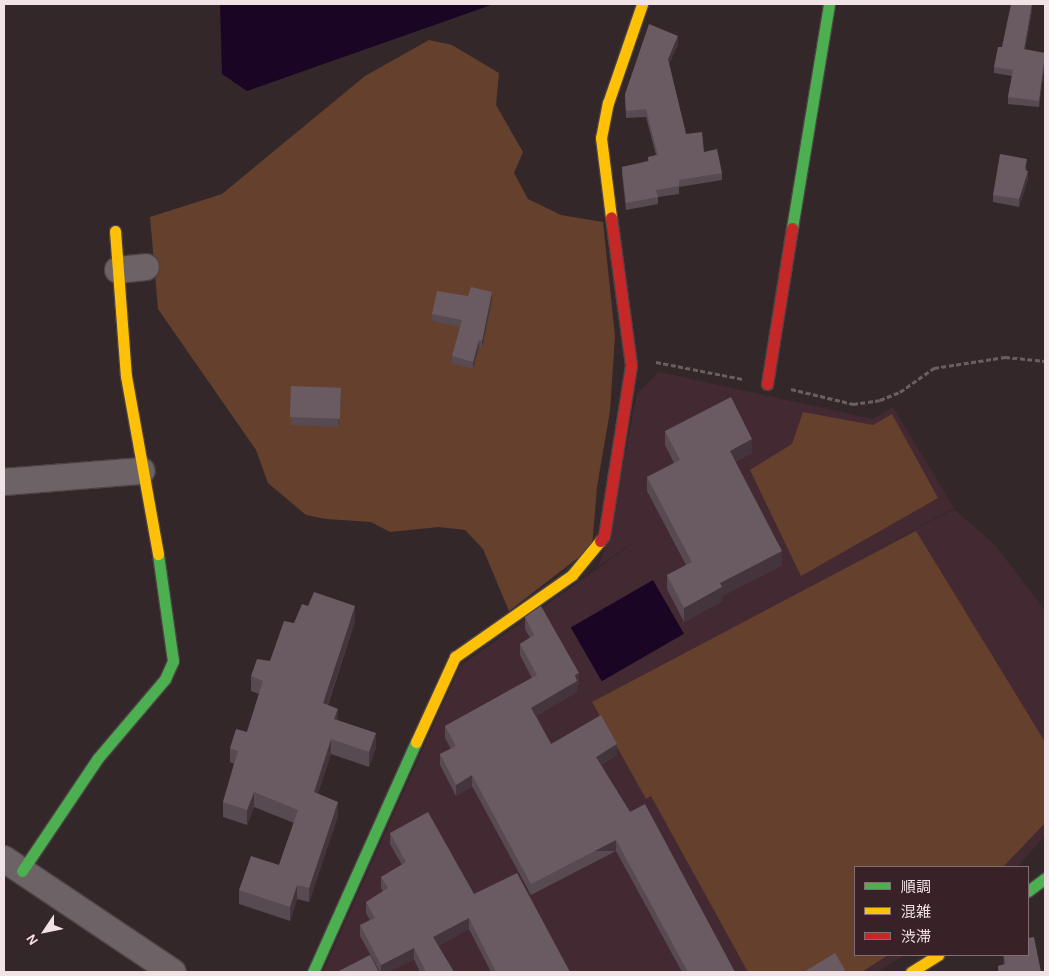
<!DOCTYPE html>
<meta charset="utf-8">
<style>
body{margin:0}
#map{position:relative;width:1049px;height:976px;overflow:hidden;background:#33272a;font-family:Karla,"Noto Sans JP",sans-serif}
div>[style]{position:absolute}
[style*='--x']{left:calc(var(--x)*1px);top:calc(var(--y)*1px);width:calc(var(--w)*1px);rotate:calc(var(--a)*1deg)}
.built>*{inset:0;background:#432931}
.green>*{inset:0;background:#65402d}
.water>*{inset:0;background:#1a0524;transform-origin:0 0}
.path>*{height:3px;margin-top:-1.5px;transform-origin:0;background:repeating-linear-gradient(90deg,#695f62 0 5px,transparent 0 7.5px)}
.roads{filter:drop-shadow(1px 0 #4d4345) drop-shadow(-1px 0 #4d4345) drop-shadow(0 1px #4d4345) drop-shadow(0 -1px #4d4345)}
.street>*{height:26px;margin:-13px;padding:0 13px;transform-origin:13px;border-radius:13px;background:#6d6366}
.fast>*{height:11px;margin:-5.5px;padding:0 5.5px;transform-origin:5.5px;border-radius:5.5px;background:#4caf50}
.slow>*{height:11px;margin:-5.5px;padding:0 5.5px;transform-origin:5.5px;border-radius:5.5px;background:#ffc107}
.jam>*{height:11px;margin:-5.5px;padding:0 5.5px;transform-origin:5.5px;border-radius:5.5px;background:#c62828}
.wall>*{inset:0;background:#584a51}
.shaded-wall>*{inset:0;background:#43353b;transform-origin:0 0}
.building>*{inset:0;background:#695b61;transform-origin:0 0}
span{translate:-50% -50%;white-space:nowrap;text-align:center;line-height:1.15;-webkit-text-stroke:4px #382228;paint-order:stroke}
.frame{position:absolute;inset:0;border:5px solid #f1e2e6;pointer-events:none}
.legend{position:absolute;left:854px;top:866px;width:175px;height:90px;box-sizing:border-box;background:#382228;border:1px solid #826f74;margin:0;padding:6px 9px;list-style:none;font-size:15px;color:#f1e2e6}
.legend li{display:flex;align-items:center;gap:10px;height:25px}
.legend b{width:25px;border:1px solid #826f74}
.north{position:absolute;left:20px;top:906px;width:50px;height:50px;-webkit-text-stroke:4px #382228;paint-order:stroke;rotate:236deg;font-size:14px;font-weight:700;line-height:20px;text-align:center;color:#f1e2e6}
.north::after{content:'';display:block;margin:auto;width:18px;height:22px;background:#f1e2e6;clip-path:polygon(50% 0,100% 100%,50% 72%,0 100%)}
</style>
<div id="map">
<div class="built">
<i style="clip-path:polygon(659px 372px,873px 419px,893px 407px,954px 508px,871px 553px,954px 509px,995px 545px,1045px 610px,1045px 836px,1017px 867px,855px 867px,855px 955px,905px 955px,877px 972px,323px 972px,460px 666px,603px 565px,637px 540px,598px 567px,608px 539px,637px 394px)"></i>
</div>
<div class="green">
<i style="clip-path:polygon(429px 40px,452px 45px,499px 73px,496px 105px,523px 152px,514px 173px,528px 199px,561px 215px,603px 222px,615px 336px,610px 411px,597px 487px,592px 547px,509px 611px,483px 549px,465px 530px,439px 527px,390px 532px,371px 522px,326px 519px,306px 515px,268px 483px,256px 450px,158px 309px,150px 217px,222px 194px,365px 76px)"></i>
<i style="clip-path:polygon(803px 412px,873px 425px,892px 414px,938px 498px,801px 576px,750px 470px,792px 444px)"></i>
<i style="clip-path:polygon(916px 531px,1045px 742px,1045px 823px,1003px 867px,855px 867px,855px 955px,888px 955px,862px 972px,748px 972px,651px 796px,646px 799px,592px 702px)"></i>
</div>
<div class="water">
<i style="clip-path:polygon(220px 4px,494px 4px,247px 91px,222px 74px)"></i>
<i style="left:653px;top:580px;width:62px;height:95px;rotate:60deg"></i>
</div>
<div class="path">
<i style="--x:656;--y:362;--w:89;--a:11.1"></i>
<i style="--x:791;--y:389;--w:64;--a:13.6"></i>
<i style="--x:853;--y:404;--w:27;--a:-8"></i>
<i style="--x:880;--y:400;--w:22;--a:-22"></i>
<i style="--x:900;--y:392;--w:42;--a:-35.2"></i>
<i style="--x:934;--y:368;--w:72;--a:-8.8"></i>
<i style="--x:1005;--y:357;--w:40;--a:5.7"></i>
</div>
<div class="roads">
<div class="street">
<i style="--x:118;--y:270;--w:28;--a:-6"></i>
<i style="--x:4;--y:482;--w:138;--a:-4.6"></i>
<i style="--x:4;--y:859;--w:203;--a:33.8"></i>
</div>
<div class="fast">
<i style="--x:792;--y:228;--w:227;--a:-80.6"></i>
<i style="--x:22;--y:871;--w:136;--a:-56.1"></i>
<i style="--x:98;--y:758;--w:104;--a:-49.7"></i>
<i style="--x:165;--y:679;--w:20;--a:-66"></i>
<i style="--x:173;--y:661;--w:108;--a:-98"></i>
<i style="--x:1028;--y:891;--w:21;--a:-37"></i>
<i style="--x:313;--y:972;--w:252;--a:-65.9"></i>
</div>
<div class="slow">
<i style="--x:611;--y:217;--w:80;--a:-97.2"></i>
<i style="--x:601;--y:138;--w:36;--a:-79"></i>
<i style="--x:608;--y:103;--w:105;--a:-71"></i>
<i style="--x:115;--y:231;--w:145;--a:85.7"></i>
<i style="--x:126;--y:376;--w:181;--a:79.8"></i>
<i style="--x:416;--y:742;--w:94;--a:-65.4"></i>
<i style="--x:455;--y:657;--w:143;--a:-35"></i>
<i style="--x:572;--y:575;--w:44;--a:-50.5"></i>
<i style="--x:911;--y:972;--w:32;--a:-32"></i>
</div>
<div class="jam">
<i style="--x:767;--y:384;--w:158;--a:-80.9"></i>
<i style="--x:600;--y:541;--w:6;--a:-51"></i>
<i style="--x:604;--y:536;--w:173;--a:-81"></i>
<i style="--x:631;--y:365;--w:149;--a:-97.7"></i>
</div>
</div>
<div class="wall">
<i style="clip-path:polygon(1032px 10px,1025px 50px,1045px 60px,1039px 107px,1008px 104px,1008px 97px,1012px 76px,994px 73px,994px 67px,1002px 47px)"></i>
<i style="clip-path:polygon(678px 44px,669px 64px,686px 134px,704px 152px,722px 173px,722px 180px,679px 187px,679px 194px,658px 197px,658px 204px,626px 210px,622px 174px,622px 167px,648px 161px,648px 157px,656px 155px,646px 117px,626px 118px,625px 94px)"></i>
<i style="clip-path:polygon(1027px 167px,1026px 170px,1028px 179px,1019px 207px,993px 202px,993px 195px)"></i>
<i style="clip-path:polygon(468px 296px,492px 300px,482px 348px,479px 347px,473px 369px,452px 364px,452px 356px,460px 327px,432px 321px,432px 314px)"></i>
<i style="clip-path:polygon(291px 386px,341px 396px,338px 427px,291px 425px)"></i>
<i style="clip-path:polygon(665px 431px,752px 453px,735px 462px,782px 565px,722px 596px,722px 601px,684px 622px,667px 589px,667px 575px,686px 565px,647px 491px,647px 477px,674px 463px,665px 445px)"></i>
<i style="clip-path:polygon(525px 617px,579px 684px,577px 685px,577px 692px,536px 716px,551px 744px,617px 755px,601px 765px,630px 812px,735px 972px,682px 972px,616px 851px,531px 895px,472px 786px,456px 796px,440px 765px,440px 754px,451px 749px,445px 738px,445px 726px,532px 678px,520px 655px,520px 644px,530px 638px,525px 629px)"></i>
<i style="clip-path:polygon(355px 621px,328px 705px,338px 721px,376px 747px,369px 767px,331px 754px,318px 793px,338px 816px,309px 902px,297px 899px,290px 921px,239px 904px,239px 890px,279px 865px,294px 823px,254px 807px,247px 825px,223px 817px,223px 802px,234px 764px,230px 762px,230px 748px,247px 732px,259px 694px,251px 691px,251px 676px,270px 661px,294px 623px)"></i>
<i style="clip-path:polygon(390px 833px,474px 894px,570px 972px,491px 972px,469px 929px,438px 946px,454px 972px,420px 972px,414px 959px,388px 972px,380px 972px,360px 936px,360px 925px,370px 920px,366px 913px,366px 902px,383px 891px,381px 888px,381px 877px,402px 865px,390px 844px)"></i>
<i style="clip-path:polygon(1003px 955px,1028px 955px,1041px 972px,998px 972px,998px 966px,1004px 964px)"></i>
</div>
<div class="shaded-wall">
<i style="clip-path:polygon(1032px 4px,1032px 10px,1024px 56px,1024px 49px)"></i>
<i style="clip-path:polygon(678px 36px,678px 44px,668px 67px,668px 59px)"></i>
<i style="clip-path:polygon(1045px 53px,1045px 60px,1039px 107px,1039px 101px)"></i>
<i style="clip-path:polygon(1028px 171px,1028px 179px,1019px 207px,1019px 199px)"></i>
<i style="clip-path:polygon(492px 292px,492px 300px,482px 348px,482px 341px)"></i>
<i style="clip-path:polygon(479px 340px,479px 347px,473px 369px,473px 362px)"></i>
<i style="clip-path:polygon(341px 388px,341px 396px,338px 427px,338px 420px)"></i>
<i style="clip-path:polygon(752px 439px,752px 453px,730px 465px,730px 451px)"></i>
<i style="clip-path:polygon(782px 551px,782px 565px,722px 596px,722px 601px,684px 622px,684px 608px,720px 583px)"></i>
<i style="clip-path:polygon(355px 606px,355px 621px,323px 718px,323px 703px)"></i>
<i style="clip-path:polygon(579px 673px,579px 684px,577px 685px,577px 692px,531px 719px,531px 708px)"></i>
<i style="clip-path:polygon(338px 709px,338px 723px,334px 719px)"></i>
<i style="clip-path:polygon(376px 733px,376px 747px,369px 767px,369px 752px)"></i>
<i style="clip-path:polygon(331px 739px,331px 754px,314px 806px,314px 792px)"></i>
<i style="clip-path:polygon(617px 744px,617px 755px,596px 768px,596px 757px)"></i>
<i style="clip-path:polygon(472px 775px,472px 786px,456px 796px,456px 785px)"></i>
<i style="clip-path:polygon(254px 792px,254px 807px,247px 825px,247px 810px)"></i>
<i style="clip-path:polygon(338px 802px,338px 816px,309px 902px,309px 888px)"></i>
<i style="left:616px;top:840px;width:11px;height:96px;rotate:90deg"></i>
<i style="clip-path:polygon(297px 885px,297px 899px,290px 921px,290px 907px)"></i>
<i style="clip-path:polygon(469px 918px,469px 929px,433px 949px,433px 937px)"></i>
<i style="clip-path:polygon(414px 948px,414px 959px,388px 972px,381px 972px,381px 965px)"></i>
</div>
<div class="building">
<i style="clip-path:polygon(1011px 4px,1032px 4px,1024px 49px,1045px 53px,1039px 101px,1008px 97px,1013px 70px,994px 67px,998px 47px,1002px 47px)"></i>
<i style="clip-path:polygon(649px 24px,678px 36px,668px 59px,686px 134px,702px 132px,704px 152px,717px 149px,722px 173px,679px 180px,679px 186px,656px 190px,658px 197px,626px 203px,622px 167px,649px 161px,648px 157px,658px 155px,646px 109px,626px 111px,625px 94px)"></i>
<i style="clip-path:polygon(1000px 154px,1027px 159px,1025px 170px,1028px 171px,1019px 199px,993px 195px)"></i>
<i style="clip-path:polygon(471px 287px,492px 292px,482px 341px,479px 340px,473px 362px,452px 356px,462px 320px,432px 314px,437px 291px,468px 296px)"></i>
<i style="left:291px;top:386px;width:50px;height:31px;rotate:2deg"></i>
<i style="clip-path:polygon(731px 397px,752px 439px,730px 451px,782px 551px,720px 583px,722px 587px,684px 608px,667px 575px,692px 562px,647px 477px,680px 460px,665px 431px)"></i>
<i style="clip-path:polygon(314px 592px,355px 606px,323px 703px,338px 709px,334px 719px,376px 733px,369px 752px,331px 739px,314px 792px,338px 802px,309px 888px,297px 885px,290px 907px,239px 890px,251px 856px,279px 865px,298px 810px,254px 792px,247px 810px,223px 802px,238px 751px,230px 748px,236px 729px,247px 732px,263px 681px,251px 676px,257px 659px,270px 661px,284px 621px,294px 623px,302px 604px,308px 606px)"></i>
<i style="clip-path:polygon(541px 606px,579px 673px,575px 675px,577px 681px,531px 708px,551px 744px,601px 715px,617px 744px,596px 757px,630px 812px,645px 804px,735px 972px,688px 972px,616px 840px,531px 884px,472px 775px,456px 785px,440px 754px,456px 746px,445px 726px,537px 675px,520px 644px,534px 635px,525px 617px)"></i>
<i style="clip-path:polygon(428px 812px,474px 894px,517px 873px,570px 972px,496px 972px,469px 918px,433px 937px,454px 972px,426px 972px,414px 948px,381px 965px,360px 925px,375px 918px,366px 902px,388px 888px,381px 877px,406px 862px,390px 833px)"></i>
<i style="clip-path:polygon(1034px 937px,1041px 972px,999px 972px,998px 966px,1006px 964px,1004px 955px,1028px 955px,1028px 938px)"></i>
<i style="clip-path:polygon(835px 953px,845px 970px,842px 972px,804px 972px)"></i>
<i style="clip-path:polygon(370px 955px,379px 972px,337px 972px)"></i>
</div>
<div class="frame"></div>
<ul class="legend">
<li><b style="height:6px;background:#4caf50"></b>順調</li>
<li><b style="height:6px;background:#ffc107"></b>混雑</li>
<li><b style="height:6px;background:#c62828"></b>渋滞</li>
</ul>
<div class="north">N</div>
</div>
